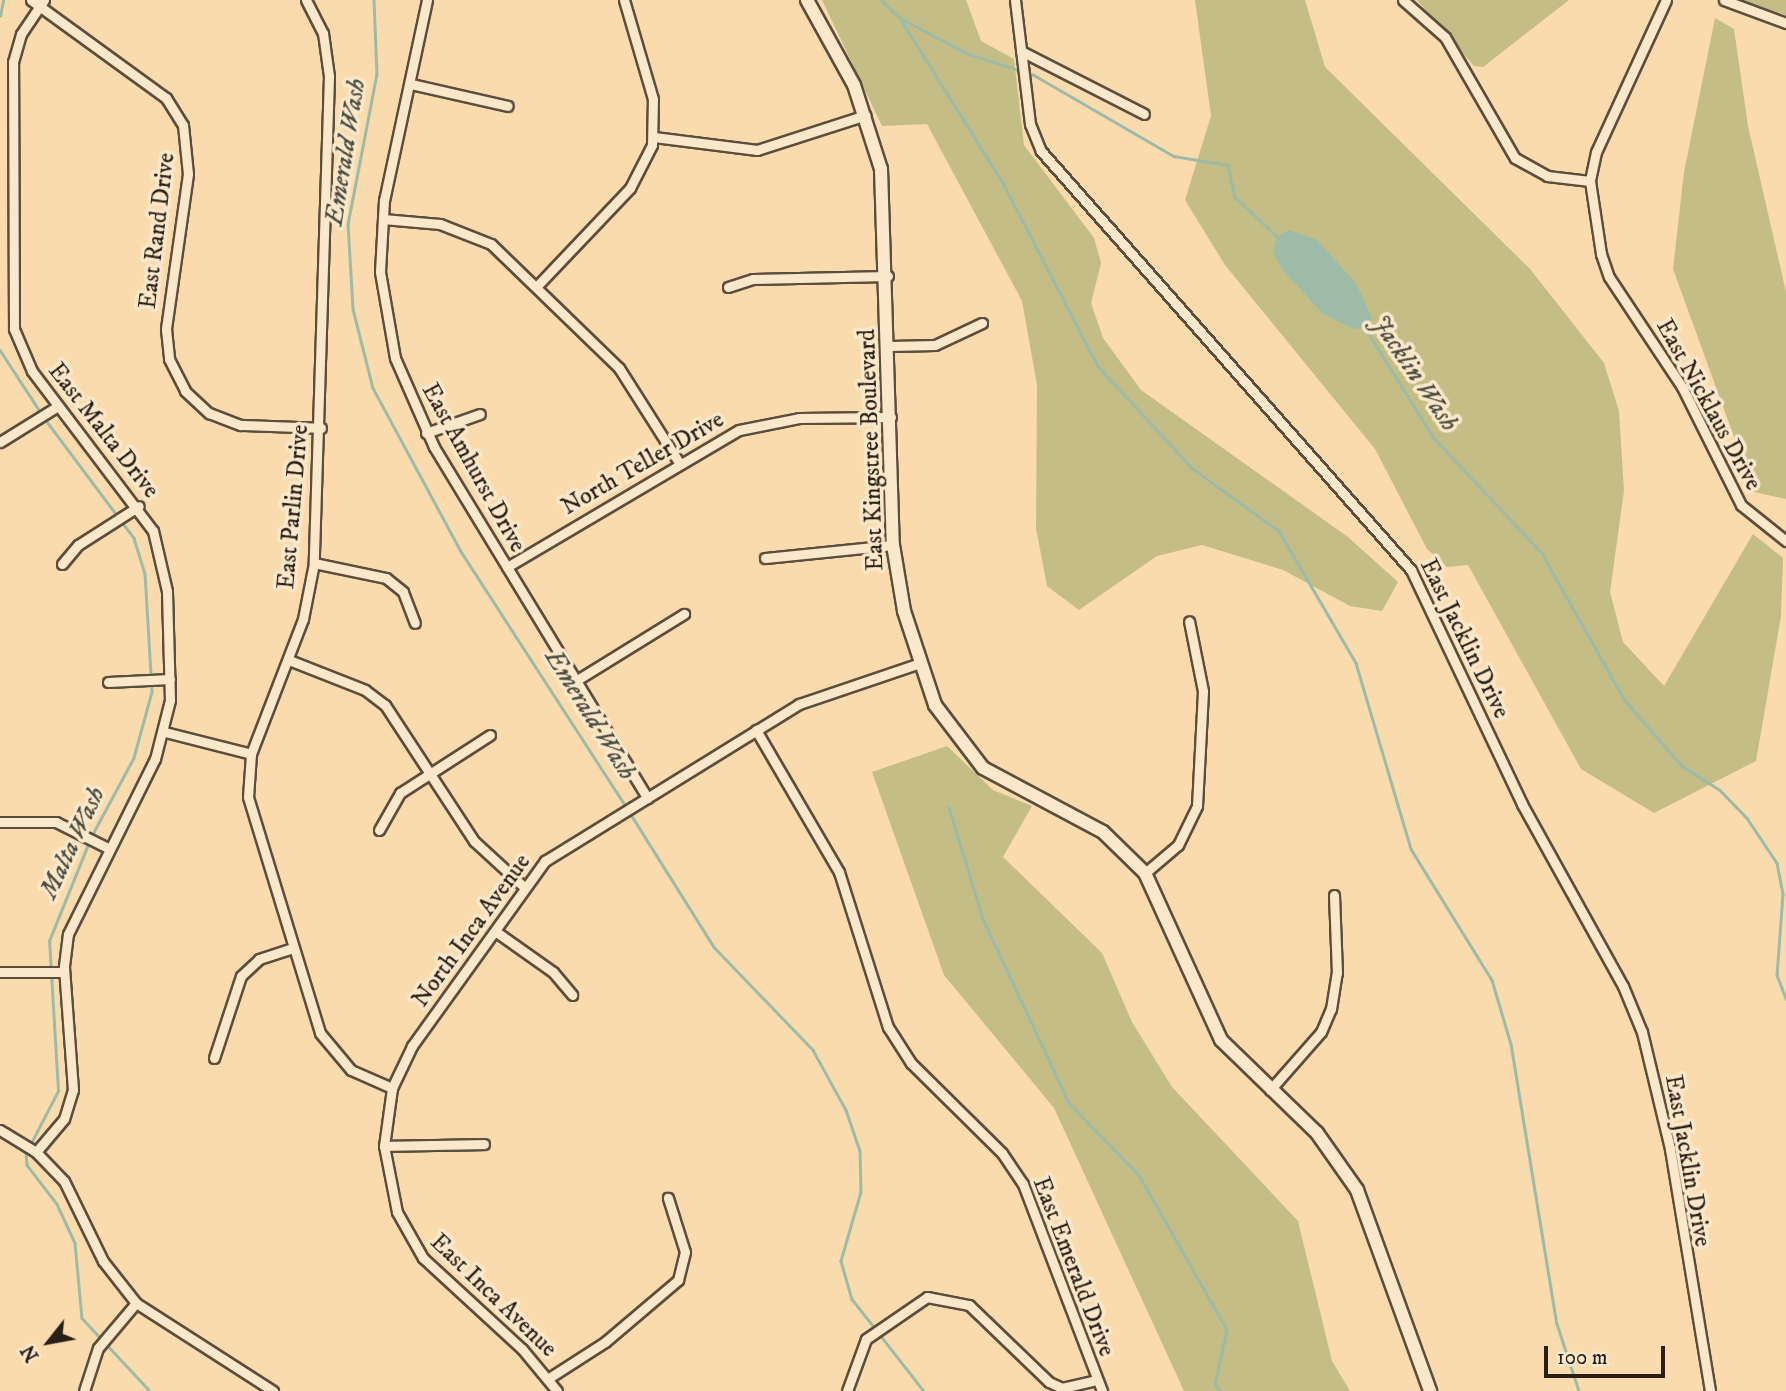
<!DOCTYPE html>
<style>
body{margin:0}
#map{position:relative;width:1786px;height:1391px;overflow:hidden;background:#f9dbad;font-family:"IM FELL DW Pica",serif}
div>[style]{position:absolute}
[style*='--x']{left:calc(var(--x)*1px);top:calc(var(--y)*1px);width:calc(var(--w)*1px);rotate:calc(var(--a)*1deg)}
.green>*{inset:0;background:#c4be86}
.water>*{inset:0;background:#9ebba8}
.stream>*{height:2.5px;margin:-1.25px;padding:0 1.25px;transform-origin:1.25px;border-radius:1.25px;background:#9ebba8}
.roads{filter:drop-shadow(2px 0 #5c4e3c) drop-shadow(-2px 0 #5c4e3c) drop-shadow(0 2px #5c4e3c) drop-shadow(0 -2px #5c4e3c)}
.street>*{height:9px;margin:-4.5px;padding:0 4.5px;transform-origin:4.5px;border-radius:4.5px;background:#fbe8ca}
.secondary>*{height:12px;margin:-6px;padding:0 6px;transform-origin:6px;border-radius:6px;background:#fbe8ca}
span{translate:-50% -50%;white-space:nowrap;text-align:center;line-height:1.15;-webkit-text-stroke:7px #fbe8ca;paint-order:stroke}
.street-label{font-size:24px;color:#281f16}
.water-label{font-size:26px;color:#4b4e42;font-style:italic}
.north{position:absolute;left:14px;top:1307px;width:70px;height:70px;-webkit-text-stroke:5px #fbe8ca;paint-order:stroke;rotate:239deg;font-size:19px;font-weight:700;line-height:28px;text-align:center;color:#281f16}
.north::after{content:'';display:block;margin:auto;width:24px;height:32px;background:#281f16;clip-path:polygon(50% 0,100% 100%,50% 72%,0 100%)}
.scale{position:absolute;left:1544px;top:1346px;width:121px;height:32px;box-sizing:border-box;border:4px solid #281f16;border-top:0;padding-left:9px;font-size:21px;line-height:24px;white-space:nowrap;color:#281f16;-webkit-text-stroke:5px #fbe8ca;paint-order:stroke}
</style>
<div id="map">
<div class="green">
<i style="clip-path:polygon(822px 0,966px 0,981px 41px,1014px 59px,1024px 145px,1094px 238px,1101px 263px,1091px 303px,1103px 338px,1141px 390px,1348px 537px,1398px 582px,1382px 611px,1350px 606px,1283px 570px,1202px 545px,1157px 556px,1079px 610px,1047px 586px,1036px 528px,1037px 385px,1022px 301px,927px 124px,882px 126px)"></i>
<i style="clip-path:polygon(1195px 0,1305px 0,1325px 67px,1530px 269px,1604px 363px,1619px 411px,1624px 491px,1610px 592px,1623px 642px,1664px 686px,1753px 534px,1783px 558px,1781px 616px,1756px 761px,1654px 813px,1581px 769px,1468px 565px,1447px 567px,1427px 549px,1375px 449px,1225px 265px,1185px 200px,1211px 116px)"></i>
<i style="clip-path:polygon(1417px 0,1569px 0,1483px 67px,1474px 66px)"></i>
<i style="clip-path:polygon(1738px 0,1786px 0,1786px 15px)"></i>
<i style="clip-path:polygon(1715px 18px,1734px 29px,1748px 126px,1786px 292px,1786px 499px,1754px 492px,1673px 269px,1684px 172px)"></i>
<i style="clip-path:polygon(947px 746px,993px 790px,1032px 806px,1003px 857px,1102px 953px,1132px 1022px,1172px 1087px,1298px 1221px,1332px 1361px,1350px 1391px,1184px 1391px,1054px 1108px,944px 975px,872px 772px)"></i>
</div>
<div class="water">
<i style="clip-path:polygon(1289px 230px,1317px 240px,1356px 283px,1372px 318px,1366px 328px,1353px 329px,1323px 314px,1281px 268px,1273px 251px,1277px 237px)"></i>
</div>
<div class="stream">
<i style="--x:374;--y:0;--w:74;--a:87.7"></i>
<i style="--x:377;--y:74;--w:153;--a:100.9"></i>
<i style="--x:348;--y:224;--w:85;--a:86.6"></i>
<i style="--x:353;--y:309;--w:81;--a:75.8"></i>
<i style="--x:373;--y:388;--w:187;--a:61.7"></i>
<i style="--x:462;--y:553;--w:304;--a:57.1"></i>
<i style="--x:881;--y:0;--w:26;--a:43"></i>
<i style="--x:900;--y:18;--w:78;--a:27.6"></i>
<i style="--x:969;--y:54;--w:68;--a:17.9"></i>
<i style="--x:1034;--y:75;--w:162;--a:30.1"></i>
<i style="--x:1174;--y:156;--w:55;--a:9.5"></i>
<i style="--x:1228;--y:165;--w:33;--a:78"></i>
<i style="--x:1235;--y:197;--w:62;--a:43"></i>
<i style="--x:0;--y:16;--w:16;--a:-79"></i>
<i style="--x:900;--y:18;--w:192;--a:58"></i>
<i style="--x:1002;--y:181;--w:208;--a:62.6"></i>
<i style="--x:1098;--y:366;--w:139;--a:47.3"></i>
<i style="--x:1192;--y:468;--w:107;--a:35.9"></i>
<i style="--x:1279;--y:531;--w:153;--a:59.7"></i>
<i style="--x:1356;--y:663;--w:194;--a:73.5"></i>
<i style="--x:1411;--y:849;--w:154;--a:58.3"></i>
<i style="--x:1492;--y:980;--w:67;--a:73.5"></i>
<i style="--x:1511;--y:1044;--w:284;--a:80.7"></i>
<i style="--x:1557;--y:1324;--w:71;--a:71.8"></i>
<i style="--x:1364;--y:326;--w:132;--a:58"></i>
<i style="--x:1434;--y:438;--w:158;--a:46.8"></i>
<i style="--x:1542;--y:553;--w:167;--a:60.7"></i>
<i style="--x:1624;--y:699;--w:89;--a:49.1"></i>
<i style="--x:1682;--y:766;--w:45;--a:32.3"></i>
<i style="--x:1720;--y:790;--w:39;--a:46"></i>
<i style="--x:1747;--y:818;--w:54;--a:56.3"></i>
<i style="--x:1777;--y:863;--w:32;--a:79"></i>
<i style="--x:1783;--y:894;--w:81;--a:94.2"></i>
<i style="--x:1777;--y:975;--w:25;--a:69"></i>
<i style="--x:0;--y:350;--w:75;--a:56.9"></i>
<i style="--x:45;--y:419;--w:149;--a:53.2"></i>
<i style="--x:134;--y:538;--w:37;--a:73"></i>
<i style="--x:145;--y:573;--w:119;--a:86.6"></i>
<i style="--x:152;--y:692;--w:68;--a:105.3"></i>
<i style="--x:134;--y:758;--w:89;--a:118.3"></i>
<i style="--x:949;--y:807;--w:117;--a:73.1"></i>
<i style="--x:983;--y:919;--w:203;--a:64.9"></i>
<i style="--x:1069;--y:1103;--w:100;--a:45.8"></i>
<i style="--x:1139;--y:1175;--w:178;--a:60.4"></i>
<i style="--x:1227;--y:1330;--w:55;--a:102.5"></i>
<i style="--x:1215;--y:1384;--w:9;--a:49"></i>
<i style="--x:630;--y:813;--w:158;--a:57.9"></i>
<i style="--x:714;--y:947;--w:143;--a:46.1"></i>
<i style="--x:813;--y:1050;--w:68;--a:61.2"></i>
<i style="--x:846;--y:1110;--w:43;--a:71.1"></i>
<i style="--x:860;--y:1151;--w:41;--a:88.6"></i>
<i style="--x:861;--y:1192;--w:72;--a:106.2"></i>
<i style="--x:841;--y:1261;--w:40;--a:74"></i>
<i style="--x:852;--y:1299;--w:117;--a:52"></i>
<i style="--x:30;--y:1145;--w:61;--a:-62.6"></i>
<i style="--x:58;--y:1091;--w:150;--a:-93.4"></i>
<i style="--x:49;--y:941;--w:107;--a:-68"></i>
<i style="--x:26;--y:1151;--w:14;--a:86"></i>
<i style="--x:27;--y:1165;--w:49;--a:52.4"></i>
<i style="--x:57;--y:1204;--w:43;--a:65.2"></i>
<i style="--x:75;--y:1243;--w:75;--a:84.7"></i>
<i style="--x:82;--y:1318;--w:100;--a:47"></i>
</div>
<div class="roads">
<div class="street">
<i style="--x:31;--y:0;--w:167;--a:36"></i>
<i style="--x:166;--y:98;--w:32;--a:58"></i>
<i style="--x:183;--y:125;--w:49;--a:84.2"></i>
<i style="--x:188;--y:174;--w:157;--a:98.1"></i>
<i style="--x:166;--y:329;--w:30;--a:84"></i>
<i style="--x:169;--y:359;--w:36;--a:63"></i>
<i style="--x:185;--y:391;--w:33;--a:43"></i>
<i style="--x:209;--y:413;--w:34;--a:21"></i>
<i style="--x:241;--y:425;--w:80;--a:2.1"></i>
<i style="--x:306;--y:0;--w:37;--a:63"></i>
<i style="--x:323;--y:33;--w:43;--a:82.1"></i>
<i style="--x:329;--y:76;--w:487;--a:91.8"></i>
<i style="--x:314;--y:563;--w:57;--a:101.1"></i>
<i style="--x:303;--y:619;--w:145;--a:111.1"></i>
<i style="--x:251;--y:754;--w:43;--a:94"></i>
<i style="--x:248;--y:797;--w:247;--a:73"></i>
<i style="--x:320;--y:1033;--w:48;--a:50"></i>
<i style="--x:351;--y:1070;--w:45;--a:23.7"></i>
<i style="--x:427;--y:0;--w:205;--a:102.1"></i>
<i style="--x:384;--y:200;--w:72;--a:93.2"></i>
<i style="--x:380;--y:272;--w:87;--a:80.1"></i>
<i style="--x:395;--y:358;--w:97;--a:66.3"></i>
<i style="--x:434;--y:447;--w:411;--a:58.7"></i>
<i style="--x:1015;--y:0;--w:125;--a:83.1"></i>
<i style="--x:1030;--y:124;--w:29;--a:68"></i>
<i style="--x:1041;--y:151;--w:559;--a:48.55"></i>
<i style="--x:1411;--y:570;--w:259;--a:64.6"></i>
<i style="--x:1522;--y:804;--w:208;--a:61"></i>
<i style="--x:1623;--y:986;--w:50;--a:67.6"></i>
<i style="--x:1642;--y:1032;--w:120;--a:76.5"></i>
<i style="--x:1670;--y:1149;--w:245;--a:80.6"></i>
<i style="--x:1403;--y:0;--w:56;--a:41.4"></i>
<i style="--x:1445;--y:37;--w:140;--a:60"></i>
<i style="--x:1515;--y:158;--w:37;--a:29"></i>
<i style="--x:1547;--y:176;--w:43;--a:6.6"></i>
<i style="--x:1666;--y:0;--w:167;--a:114.7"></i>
<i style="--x:1596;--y:152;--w:30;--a:102"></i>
<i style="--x:1590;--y:181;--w:74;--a:81.4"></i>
<i style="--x:1601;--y:254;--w:24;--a:71"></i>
<i style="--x:1609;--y:277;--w:132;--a:56.4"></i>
<i style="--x:1682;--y:387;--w:132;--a:63.4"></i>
<i style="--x:1741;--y:505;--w:58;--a:38.7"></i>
<i style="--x:1724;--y:0;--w:66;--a:20.4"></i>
<i style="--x:1021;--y:51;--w:138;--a:27.1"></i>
<i style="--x:411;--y:84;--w:99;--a:12.8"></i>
<i style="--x:654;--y:137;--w:104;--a:7.2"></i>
<i style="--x:757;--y:150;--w:114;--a:-17.8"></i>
<i style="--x:383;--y:219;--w:57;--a:5"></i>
<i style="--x:440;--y:224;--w:55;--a:21.4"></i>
<i style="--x:491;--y:244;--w:178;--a:44.1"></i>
<i style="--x:619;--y:368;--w:110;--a:57.6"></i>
<i style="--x:537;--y:286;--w:135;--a:-46.5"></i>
<i style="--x:630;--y:188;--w:48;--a:-62.9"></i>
<i style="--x:652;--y:145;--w:46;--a:-88.8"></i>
<i style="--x:653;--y:99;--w:103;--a:-106.3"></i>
<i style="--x:728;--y:287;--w:26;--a:-18"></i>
<i style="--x:753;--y:279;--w:135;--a:-1.3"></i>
<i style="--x:890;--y:346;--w:45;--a:-1.3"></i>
<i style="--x:935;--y:345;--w:52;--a:-25.1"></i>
<i style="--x:426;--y:433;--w:57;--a:-19.4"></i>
<i style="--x:0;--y:442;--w:68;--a:-31.8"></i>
<i style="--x:765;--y:558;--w:129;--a:-5.8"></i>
<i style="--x:314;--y:563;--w:74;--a:11.8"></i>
<i style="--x:386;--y:578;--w:22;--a:39"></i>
<i style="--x:403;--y:592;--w:33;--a:69"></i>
<i style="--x:62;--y:564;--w:25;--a:-50"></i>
<i style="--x:78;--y:545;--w:72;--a:-32.6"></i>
<i style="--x:507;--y:567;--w:269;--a:-30.6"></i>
<i style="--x:739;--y:430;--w:61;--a:-11.3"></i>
<i style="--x:799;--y:418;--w:92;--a:-0.6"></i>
<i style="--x:289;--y:660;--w:82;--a:21.5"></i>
<i style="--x:365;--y:690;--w:25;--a:37"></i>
<i style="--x:385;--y:705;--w:163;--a:56.8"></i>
<i style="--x:474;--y:841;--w:68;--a:42.6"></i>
<i style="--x:577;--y:680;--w:126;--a:-31.7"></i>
<i style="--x:108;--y:682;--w:62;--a:-2.8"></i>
<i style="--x:756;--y:730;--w:164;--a:59.7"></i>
<i style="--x:839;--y:872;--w:163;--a:72.5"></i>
<i style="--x:888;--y:1027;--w:43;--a:57.4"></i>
<i style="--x:911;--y:1063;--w:128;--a:44.7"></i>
<i style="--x:1002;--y:1153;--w:37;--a:56"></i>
<i style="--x:1023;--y:1184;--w:222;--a:69.1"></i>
<i style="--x:165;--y:732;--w:89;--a:14.3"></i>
<i style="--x:0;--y:822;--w:56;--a:0"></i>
<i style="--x:56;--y:822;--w:58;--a:26.6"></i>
<i style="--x:379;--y:830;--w:43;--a:-60.4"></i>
<i style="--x:400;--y:793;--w:107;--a:-32.8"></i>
<i style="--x:1145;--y:873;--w:43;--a:-40.3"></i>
<i style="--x:1178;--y:845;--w:43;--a:-64"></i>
<i style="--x:1197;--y:806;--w:115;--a:-87"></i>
<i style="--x:1203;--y:691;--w:71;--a:-101.3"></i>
<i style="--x:495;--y:931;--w:71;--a:35.3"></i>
<i style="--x:553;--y:972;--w:30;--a:50"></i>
<i style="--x:0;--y:972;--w:64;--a:0"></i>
<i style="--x:214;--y:1058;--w:86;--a:-71.8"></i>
<i style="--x:241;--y:976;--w:25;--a:-43"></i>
<i style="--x:259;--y:959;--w:36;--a:-18"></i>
<i style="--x:1270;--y:1090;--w:77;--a:-48.7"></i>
<i style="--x:1321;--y:1032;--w:25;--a:-67"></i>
<i style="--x:1331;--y:1009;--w:36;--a:-81"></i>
<i style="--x:1337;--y:973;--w:78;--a:-92.2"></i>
<i style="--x:0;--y:1130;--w:42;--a:31.4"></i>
<i style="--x:36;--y:1152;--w:40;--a:46"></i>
<i style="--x:64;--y:1181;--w:89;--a:64"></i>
<i style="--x:103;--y:1261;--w:53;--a:51.8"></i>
<i style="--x:136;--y:1303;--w:163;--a:32.7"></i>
<i style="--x:384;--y:1146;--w:100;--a:-1.1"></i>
<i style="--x:36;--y:1152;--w:43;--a:-49.7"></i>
<i style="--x:64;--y:1119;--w:30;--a:-73"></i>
<i style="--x:73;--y:1090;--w:124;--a:-94.2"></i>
<i style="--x:64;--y:966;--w:32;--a:-83"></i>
<i style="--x:68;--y:934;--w:195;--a:-63.6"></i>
<i style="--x:155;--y:759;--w:61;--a:-75.7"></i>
<i style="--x:170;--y:700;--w:109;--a:-91.6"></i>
<i style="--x:167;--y:591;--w:62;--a:-103.1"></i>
<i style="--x:153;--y:531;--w:201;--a:-127.1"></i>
<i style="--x:32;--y:371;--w:46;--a:-113.2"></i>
<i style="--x:14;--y:329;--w:267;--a:-90.2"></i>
<i style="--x:13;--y:62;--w:29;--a:-74"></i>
<i style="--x:21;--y:34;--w:41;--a:-55.9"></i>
<i style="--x:549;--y:1378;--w:67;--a:-32.7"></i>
<i style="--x:605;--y:1342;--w:96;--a:-40.3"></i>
<i style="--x:678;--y:1280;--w:29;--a:-76"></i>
<i style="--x:685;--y:1252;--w:57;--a:-107.5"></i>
<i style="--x:84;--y:1391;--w:45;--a:-72"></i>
<i style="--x:98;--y:1348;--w:59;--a:-49.8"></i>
<i style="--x:557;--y:1391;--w:55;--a:-129.8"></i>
<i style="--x:522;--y:1349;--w:134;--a:-137.4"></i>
<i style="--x:423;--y:1258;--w:53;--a:-119.5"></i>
<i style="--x:397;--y:1212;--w:67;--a:-101.1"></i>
<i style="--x:384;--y:1146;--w:59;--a:-82.1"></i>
<i style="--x:392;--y:1088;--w:47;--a:-64.5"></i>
<i style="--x:412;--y:1046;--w:228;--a:-54.3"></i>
<i style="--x:545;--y:861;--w:299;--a:-31.7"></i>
<i style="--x:799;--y:704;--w:128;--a:-18.7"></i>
<i style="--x:847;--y:1391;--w:55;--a:-69.9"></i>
<i style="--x:866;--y:1339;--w:74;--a:-34.5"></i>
<i style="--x:927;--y:1297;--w:43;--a:10.8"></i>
<i style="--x:969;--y:1305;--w:111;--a:43.9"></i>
<i style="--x:1049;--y:1382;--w:14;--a:25"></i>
<i style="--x:1062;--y:1388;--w:36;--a:-13"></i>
</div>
<div class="secondary">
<i style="--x:807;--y:0;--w:97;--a:61.1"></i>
<i style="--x:854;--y:85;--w:88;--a:72.2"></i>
<i style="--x:881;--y:169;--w:376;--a:88.2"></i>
<i style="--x:893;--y:545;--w:67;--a:80.5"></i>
<i style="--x:904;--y:611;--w:99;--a:71.7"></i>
<i style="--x:935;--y:705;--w:79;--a:52.7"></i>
<i style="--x:983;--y:768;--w:136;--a:28.1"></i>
<i style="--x:1103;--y:832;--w:59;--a:44.3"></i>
<i style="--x:1145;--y:873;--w:183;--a:65.5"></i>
<i style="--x:1221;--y:1040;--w:134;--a:44.1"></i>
<i style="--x:1317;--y:1133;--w:70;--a:54.9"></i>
<i style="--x:1357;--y:1190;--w:214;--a:70"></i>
</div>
</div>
<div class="street-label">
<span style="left:158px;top:231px;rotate:-83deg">East Rand Drive</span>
<span style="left:1708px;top:405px;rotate:61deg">East Nicklaus Drive</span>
<span style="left:103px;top:431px;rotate:52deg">East Malta Drive</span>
<span style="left:872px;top:450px;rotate:-92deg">East Kingstree Boulevard</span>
<span style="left:643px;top:464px;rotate:-30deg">North Teller Drive</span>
<span style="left:473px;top:468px;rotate:61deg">East Amhurst Drive</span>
<span style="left:294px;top:507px;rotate:-85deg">East Parlin Drive</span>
<span style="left:1464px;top:639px;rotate:64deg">East Jacklin Drive</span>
<span style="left:472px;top:931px;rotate:-54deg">North Inca Avenue</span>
<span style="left:1687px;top:1161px;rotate:80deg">East Jacklin Drive</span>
<span style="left:1073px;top:1267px;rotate:69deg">East Emerald Drive</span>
<span style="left:493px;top:1296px;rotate:44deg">East Inca Avenue</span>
</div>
<div class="water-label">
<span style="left:346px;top:152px;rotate:-81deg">Emerald Wash</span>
<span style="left:1414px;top:373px;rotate:56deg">Jacklin Wash</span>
<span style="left:590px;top:715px;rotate:58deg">Emerald Wash</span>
<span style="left:73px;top:843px;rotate:-65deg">Malta Wash</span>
</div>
<div class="north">N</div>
<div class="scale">100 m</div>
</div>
